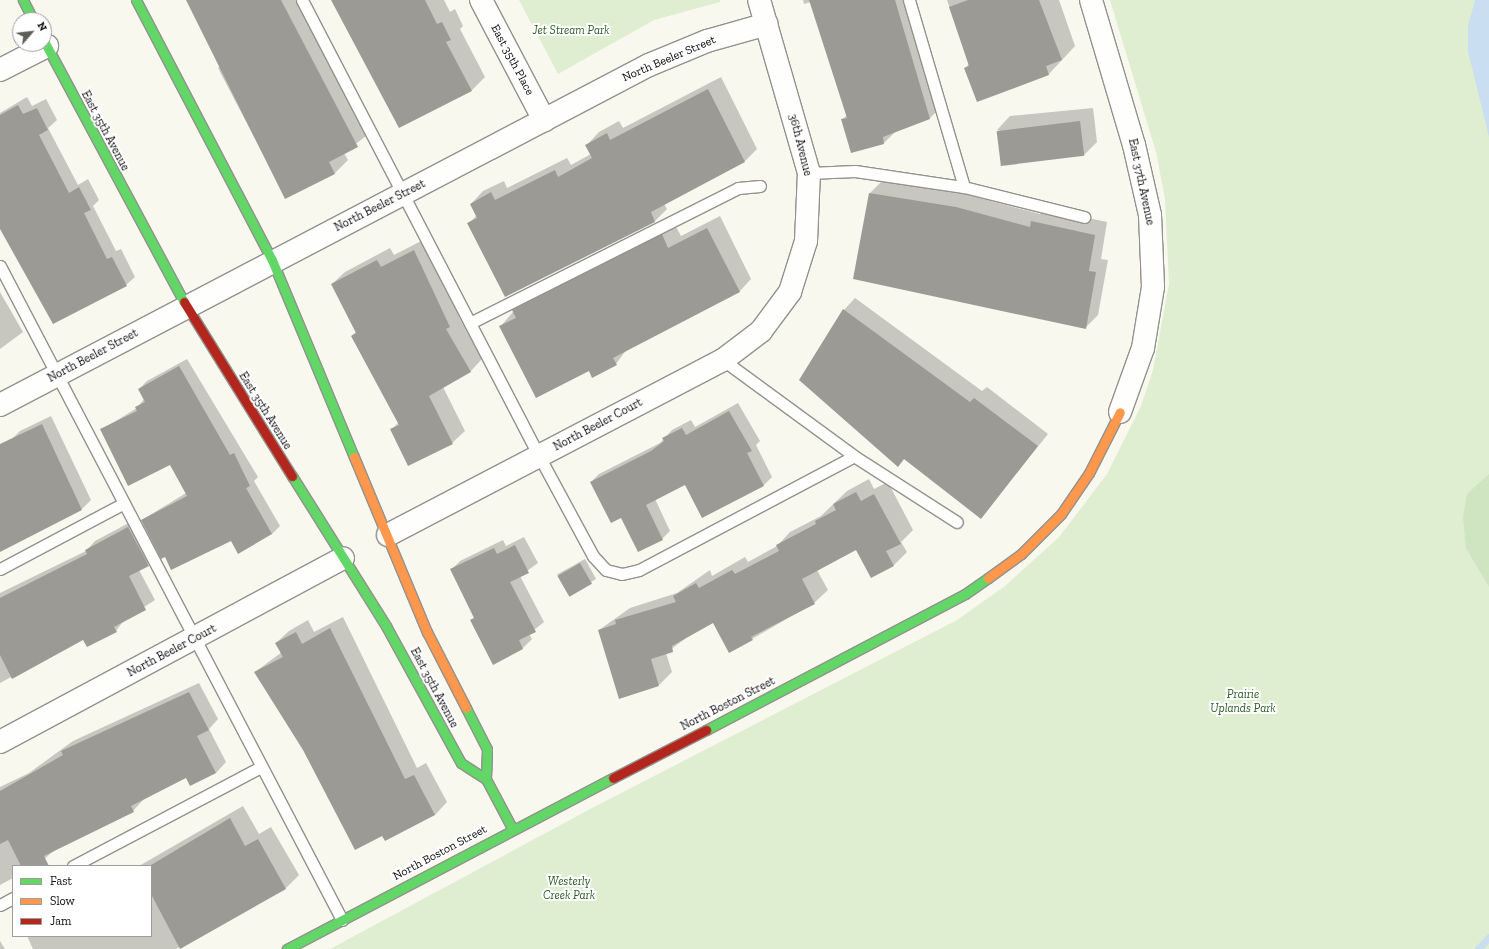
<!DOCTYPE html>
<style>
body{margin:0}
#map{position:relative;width:1489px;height:949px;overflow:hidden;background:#f9f8ef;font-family:"Zilla Slab",serif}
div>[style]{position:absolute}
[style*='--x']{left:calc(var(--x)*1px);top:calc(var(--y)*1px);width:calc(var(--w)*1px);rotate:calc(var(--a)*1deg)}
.green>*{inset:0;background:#dfedd1}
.forest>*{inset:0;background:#cfe4c0}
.water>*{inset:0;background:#c9def0}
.shadow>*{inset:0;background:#0003;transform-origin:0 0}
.stream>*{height:7px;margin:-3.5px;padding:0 3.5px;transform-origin:3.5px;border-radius:3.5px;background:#c9def0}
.building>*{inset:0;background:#9c9a95;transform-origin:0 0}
.roads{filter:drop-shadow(1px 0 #92928e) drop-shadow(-1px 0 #92928e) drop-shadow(0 1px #92928e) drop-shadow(0 -1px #92928e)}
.lane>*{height:11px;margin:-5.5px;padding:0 5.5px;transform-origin:5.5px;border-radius:5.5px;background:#fefefd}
.street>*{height:22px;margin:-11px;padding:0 11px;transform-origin:11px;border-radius:11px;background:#fefefd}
.fast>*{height:9px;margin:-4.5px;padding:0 4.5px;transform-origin:4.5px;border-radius:4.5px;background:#63d668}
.slow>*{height:9px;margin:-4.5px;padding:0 4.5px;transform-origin:4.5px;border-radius:4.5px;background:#ff974d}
.jam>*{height:9px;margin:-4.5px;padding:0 4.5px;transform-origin:4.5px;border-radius:4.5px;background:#b3261e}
span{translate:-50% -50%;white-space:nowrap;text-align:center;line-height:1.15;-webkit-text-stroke:4px #fff;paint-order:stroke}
.park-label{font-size:12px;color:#285c22;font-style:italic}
.street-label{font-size:12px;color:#0b0b0b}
.legend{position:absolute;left:12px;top:865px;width:140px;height:72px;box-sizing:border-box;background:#fff;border:1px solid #9d9d9d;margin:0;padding:5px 7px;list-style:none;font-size:12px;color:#0b0b0b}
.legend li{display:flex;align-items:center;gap:8px;height:20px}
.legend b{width:20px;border:1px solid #9d9d9d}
.north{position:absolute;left:12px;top:12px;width:40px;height:40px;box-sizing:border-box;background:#fff;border:1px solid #9d9d9d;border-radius:50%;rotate:62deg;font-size:11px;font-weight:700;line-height:16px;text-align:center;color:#0b0b0b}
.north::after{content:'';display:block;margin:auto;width:14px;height:18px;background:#5e5e5b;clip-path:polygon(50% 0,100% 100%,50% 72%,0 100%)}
</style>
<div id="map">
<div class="green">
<i style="clip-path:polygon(519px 0,720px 0,720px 2px,654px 20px,558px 74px)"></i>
<i style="clip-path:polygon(1110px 0,1489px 0,1489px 949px,330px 949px,594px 807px,957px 620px,1005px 586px,1059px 537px,1107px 474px,1141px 406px,1153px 370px,1169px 284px,1165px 199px,1156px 152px)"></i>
</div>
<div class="forest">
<i style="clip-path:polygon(1489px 474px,1489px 587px,1466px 548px,1463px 517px,1467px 494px)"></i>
</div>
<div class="water">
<i style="clip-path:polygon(1475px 0,1489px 0,1489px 137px,1468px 51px,1468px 26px)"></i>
</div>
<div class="shadow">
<i style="clip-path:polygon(187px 0,301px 0,370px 133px,344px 153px,348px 160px,335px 173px,286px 198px,218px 68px,222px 64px)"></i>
<i style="clip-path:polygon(332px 0,444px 0,450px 12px,455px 9px,463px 26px,460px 29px,485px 77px,472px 90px,399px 127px)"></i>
<i style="clip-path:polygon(803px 0,911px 0,943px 105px,930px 118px,896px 131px,884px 143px,842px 120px,847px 115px,811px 2px,804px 4px)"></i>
<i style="clip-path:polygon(947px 0,1059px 0,1075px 46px,1049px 74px,977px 101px,965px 68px,969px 64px)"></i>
<i style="clip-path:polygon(721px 77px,757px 149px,745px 161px,664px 204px,667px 209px,655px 221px,506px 296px,469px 223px,477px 215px,471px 204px,483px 191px,504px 181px,507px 188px,567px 158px,571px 165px,591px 154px,587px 145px,599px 132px,619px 121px,623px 128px)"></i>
<i style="clip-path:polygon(27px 97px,32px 106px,46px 99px,57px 120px,48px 128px,78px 185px,88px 179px,99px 200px,93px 206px,116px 251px,121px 249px,135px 277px,126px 285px,0 227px,0 113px)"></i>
<i style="clip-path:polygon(1093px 108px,1097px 142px,1084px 155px,997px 130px,1010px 116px)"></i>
<i style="clip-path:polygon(882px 181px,968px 195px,1040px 214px,1045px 209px,1107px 222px,1101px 259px,1108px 260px,1098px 315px,1085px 328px,870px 193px)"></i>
<i style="clip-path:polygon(720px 216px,751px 279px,739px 292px,627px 349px,616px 364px,590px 370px,500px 327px,525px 298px,674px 223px,681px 236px)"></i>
<i style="clip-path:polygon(427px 238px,462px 314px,459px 317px,482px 359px,470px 372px,443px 387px,465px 431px,452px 443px,391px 430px,399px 422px,352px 336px,357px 331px,332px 284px,345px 272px,390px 248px,394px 255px)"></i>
<i style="clip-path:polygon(0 292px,23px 332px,0 349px)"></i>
<i style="clip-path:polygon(855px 298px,982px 391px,987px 387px,1048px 434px,981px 517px,800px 380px,844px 310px)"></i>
<i style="clip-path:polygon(187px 359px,258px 477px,254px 481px,280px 526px,272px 534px,231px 540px,142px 520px,186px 493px,171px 463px,101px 430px,137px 408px,144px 399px,139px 389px,147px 381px)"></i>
<i style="clip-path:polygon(738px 403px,760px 441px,756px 445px,772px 477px,764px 485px,702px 517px,685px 484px,655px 499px,670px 531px,662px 539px,621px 517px,591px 482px,599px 474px,660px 443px,672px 430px,691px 420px,695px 427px)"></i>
<i style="clip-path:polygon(51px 416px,91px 500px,82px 509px,0 551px,0 451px,20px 431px)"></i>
<i style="clip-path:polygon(869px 479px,874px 489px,888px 482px,913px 530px,901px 542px,907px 552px,894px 565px,871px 577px,856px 549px,817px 570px,828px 590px,814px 603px,752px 639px,714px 622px,686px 638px,666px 653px,672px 672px,659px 685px,599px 630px,630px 608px,677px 593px,710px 570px,712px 576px,745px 557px,748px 562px,777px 546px,790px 532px,821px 516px,847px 491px)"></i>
<i style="clip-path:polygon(138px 518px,157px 556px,139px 570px,155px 600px,124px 620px,116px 631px,83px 638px,0 683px,0 593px,86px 551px,95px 541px)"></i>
<i style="clip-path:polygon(524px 537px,538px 563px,520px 576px,544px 622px,529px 634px,532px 639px,523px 648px,494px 663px,471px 621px,475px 617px,452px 569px,460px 561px,503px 540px,506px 546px)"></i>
<i style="left:585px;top:559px;width:23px;height:32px;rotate:61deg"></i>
<i style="clip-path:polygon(343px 617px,417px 768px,426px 763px,447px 802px,435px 815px,382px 834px,304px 750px,255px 672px,282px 652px,276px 643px,289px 631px,308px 620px,314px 632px)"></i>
<i style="clip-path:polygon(199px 683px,218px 719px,209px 729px,226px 762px,216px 773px,191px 785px,187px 776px,143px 800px,133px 811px,56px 849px,36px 866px,13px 866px,13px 878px,0 885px,0 787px,29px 773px,73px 741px)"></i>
<i style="clip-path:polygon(243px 806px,259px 834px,271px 827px,299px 875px,285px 889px,176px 949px,33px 949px,27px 936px,151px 936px,151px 866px,139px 866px)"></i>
<i style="clip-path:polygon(0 941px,5px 949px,0 949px)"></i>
</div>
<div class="stream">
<i style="--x:1478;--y:949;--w:16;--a:-47"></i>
</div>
<div class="building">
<i style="clip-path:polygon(186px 0,281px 0,358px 147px,329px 162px,335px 174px,285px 199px)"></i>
<i style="clip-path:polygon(331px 0,425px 0,437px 24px,442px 22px,451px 40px,446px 42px,472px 91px,399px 128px)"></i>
<i style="clip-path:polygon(809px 0,895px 0,930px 119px,883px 137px,884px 144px,851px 153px,841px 119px,847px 118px)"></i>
<i style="clip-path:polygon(968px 0,1039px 0,1062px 60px,1046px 66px,1049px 75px,977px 102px,964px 68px,969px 66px,949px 7px)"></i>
<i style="clip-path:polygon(708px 89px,745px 162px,651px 212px,655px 222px,505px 297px,467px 223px,477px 218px,470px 204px,491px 192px,495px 200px,555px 170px,558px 177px,592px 158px,585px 145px,607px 133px,610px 140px)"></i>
<i style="clip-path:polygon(18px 105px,23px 114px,37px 108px,48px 130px,39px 135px,69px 193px,79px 187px,91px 210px,84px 213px,107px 259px,112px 257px,127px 286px,53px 324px,0 229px,0 115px)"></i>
<i style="left:1080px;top:121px;width:35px;height:84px;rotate:83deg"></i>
<i style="clip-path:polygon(869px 193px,956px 207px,1030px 227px,1031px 221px,1095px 235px,1089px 271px,1096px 272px,1086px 329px,853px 279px)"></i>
<i style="clip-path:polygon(707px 228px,740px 292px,613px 358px,617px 365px,592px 378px,589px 371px,536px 398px,499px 326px,516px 318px,512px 310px,662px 234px,668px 248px)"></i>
<i style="clip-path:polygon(414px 250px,450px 327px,446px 329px,471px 372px,429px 396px,453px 444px,408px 466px,390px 429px,399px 425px,351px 336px,356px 333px,331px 284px,377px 260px,381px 267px)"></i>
<i style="clip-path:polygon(843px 309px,970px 402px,974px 398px,1038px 446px,981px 519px,904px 459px,898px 467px,799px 380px)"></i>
<i style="clip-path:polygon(179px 366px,230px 455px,234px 453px,250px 486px,246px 488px,272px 534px,238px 554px,231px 541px,171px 570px,165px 557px,161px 559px,141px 520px,187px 496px,170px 465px,128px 486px,100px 429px,137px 411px,135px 407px,145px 402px,138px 389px)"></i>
<i style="clip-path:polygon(729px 411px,752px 451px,747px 453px,764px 486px,702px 518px,685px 485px,646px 505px,663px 540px,638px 552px,621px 518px,611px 523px,590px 482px,651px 451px,664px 441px,662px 438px,682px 428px,686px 435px)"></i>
<i style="clip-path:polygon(42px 424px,82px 510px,0 552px,0 444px)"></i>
<i style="clip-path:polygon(856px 492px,861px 501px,874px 494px,901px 544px,886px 551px,894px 566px,871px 578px,856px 550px,802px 579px,815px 604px,751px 637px,753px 640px,729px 653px,713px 623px,672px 646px,673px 652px,651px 659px,659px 686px,619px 699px,598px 630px,616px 624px,615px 620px,676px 602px,673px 596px,696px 583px,699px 588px,732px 570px,735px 574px,779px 551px,776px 545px,816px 524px,815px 521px,836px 510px,833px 504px)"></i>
<i style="clip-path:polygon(128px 527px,149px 566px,129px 576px,146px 610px,114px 627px,117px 632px,87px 647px,83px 640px,12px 679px,0 655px,0 598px,87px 554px,85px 550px)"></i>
<i style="clip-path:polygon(515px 545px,529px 573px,510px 582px,536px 632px,519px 640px,523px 649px,493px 665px,470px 620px,474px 618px,450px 569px,494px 548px,497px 554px)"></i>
<i style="left:580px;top:563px;width:24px;height:26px;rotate:60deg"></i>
<i style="clip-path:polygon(330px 628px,405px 779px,414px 775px,435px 815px,385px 841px,382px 836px,355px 850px,303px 750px,254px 672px,283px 657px,275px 643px,296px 632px,302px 644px)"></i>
<i style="clip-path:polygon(189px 692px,209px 730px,197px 736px,216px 773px,190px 786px,186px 778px,131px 806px,134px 812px,44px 856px,49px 866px,21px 866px,8px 840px,0 844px,0 791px,63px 755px,61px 751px)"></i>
<i style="clip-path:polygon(230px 818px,245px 846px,258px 839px,286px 889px,180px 949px,151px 894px,151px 865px)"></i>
</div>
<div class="roads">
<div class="lane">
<i style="--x:302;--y:0;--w:514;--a:62.54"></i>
<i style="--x:539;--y:456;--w:114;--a:61.6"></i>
<i style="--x:593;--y:556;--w:19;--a:47"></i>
<i style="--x:606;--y:570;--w:16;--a:14"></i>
<i style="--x:622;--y:574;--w:17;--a:-13"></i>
<i style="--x:639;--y:570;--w:243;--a:-27.9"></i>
<i style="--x:909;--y:0;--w:195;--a:73.6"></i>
<i style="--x:809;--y:173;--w:46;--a:-2.5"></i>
<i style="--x:855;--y:171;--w:110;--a:8.4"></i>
<i style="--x:964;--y:187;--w:124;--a:14"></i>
<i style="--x:0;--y:266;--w:738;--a:62.39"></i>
<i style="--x:470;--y:323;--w:300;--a:-26.7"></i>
<i style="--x:738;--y:188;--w:22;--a:-5"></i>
<i style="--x:723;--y:360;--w:162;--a:36.2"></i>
<i style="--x:854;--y:456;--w:122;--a:32.7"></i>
<i style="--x:0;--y:569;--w:140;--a:-28"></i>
<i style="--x:73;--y:866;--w:212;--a:-27.8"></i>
<i style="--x:0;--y:905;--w:15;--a:-28"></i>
</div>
<div class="street">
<i style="--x:481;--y:0;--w:136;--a:62.3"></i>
<i style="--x:1091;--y:0;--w:151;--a:73.5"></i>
<i style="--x:1134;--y:145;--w:72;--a:77.1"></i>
<i style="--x:1150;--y:215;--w:72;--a:87.6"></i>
<i style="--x:1153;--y:287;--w:62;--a:99.3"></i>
<i style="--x:1143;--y:348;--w:68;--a:109.8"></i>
<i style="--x:0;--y:70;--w:53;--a:-27.1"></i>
<i style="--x:0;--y:405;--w:733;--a:-27.65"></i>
<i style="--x:649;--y:65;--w:63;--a:-22.5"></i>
<i style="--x:707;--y:41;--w:62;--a:-15.8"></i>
<i style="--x:388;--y:535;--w:378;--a:-27.6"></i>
<i style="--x:723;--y:360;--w:48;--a:-37.3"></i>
<i style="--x:761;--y:331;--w:49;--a:-53.4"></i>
<i style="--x:790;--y:292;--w:53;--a:-72.6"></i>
<i style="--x:806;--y:241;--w:68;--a:-87.5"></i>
<i style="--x:809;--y:173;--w:180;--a:-106.1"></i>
<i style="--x:0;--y:742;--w:389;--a:-28.2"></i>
</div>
<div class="fast">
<i style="--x:23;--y:0;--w:22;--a:63"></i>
<i style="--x:136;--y:0;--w:293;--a:62.4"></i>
<i style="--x:272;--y:260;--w:213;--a:67.4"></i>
<i style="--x:44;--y:41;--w:296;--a:61.8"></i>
<i style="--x:292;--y:476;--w:177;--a:57.9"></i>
<i style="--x:386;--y:626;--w:156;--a:61.3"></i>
<i style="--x:461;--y:763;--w:30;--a:33"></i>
<i style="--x:486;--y:779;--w:55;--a:62"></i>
<i style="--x:466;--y:708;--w:46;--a:62.9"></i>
<i style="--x:487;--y:749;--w:30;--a:92"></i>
<i style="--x:706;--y:730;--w:293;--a:-27.7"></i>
<i style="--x:965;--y:594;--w:28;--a:-35"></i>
<i style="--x:287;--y:949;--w:368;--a:-27.7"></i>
</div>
<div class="slow">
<i style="--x:354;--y:457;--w:190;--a:67.4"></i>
<i style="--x:427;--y:632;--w:85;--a:62.8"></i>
<i style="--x:988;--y:578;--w:41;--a:-36"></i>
<i style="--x:1021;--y:554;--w:57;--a:-45"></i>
<i style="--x:1061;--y:514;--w:50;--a:-55.7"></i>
<i style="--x:1089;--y:473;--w:68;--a:-63.1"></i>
</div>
<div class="jam">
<i style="--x:184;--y:302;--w:205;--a:58.2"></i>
<i style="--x:613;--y:778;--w:105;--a:-27.3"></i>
</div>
</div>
<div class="park-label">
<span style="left:571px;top:31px">Jet Stream Park</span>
<span style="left:1243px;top:702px">Prairie<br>Uplands Park</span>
<span style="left:569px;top:889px">Westerly<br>Creek Park</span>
</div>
<div class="street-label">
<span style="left:669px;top:59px;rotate:-23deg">North Beeler Street</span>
<span style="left:512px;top:60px;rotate:62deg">East 35th Place</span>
<span style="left:105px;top:131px;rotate:62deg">East 35th Avenue</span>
<span style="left:800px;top:145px;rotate:76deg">36th Avenue</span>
<span style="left:1141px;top:182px;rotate:78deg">East 37th Avenue</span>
<span style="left:380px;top:206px;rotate:-27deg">North Beeler Street</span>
<span style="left:93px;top:356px;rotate:-28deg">North Beeler Street</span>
<span style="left:265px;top:411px;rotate:58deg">East 35th Avenue</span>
<span style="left:598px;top:425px;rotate:-28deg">North Beeler Court</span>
<span style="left:172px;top:651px;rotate:-28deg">North Beeler Court</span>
<span style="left:434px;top:688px;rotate:62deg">East 35th Avenue</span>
<span style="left:728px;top:704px;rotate:-27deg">North Boston Street</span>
<span style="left:440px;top:853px;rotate:-28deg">North Boston Street</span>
</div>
<ul class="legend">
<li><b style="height:5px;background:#63d668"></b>Fast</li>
<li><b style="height:5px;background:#ff974d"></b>Slow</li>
<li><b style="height:5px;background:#b3261e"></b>Jam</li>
</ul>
<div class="north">N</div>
</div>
